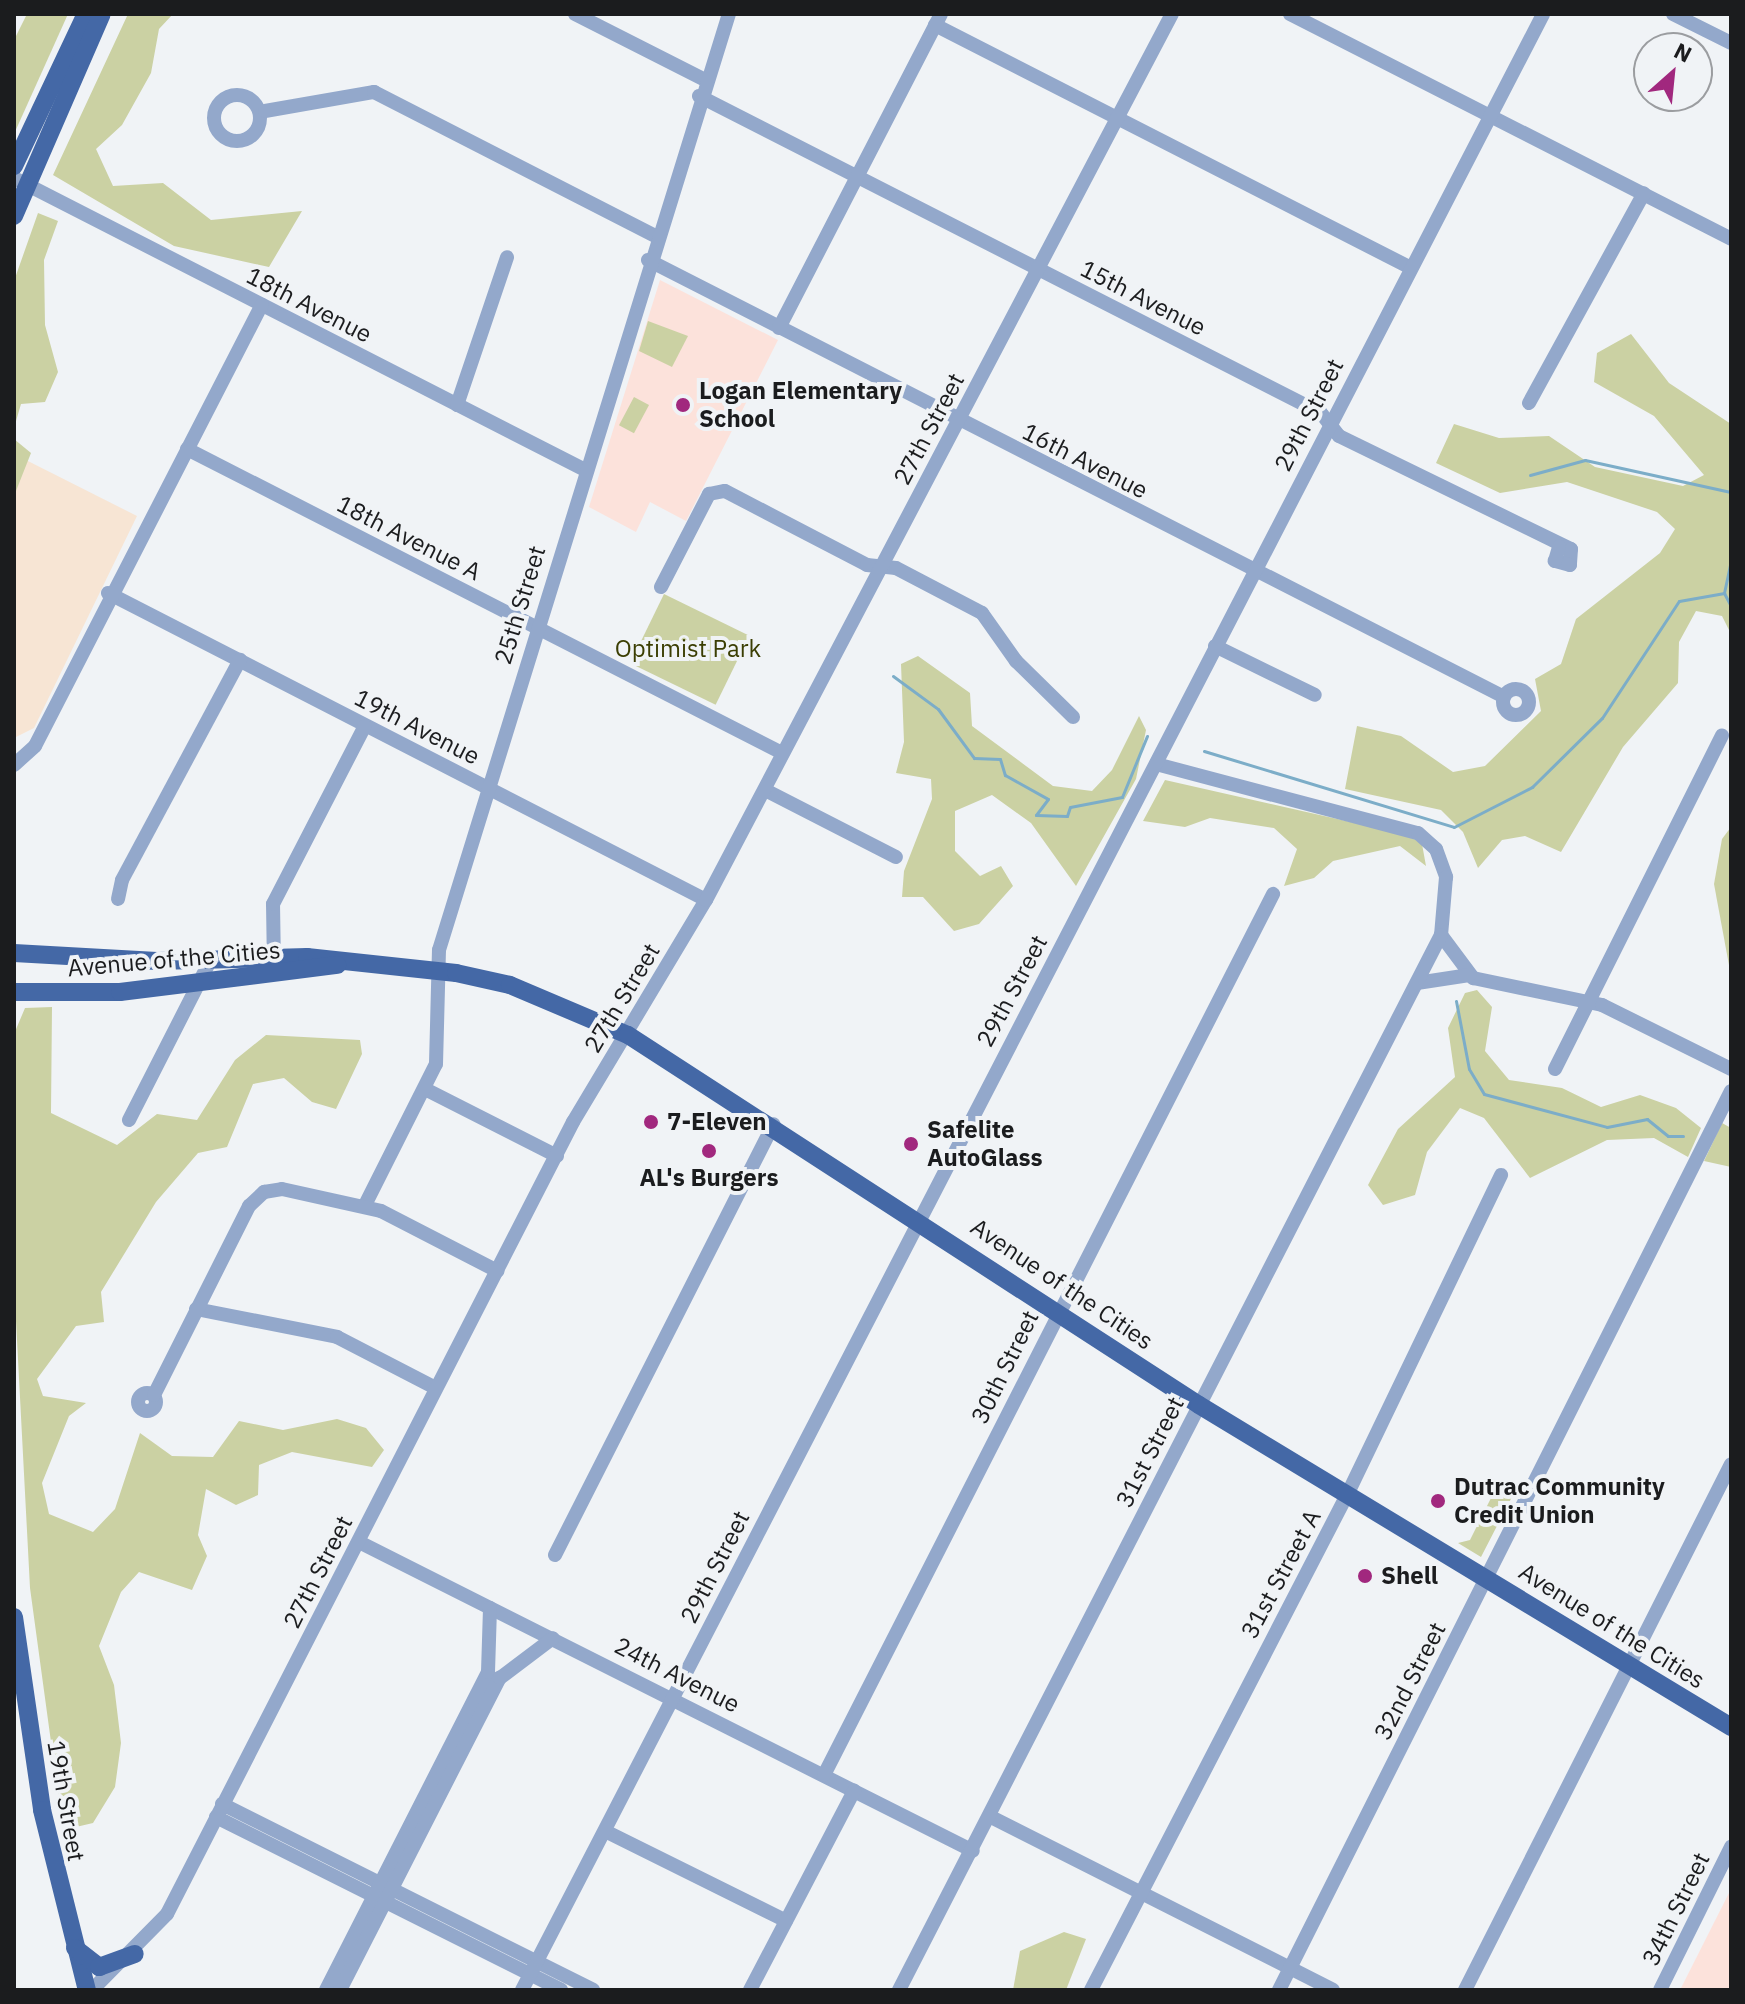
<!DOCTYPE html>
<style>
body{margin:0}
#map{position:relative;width:1745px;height:2004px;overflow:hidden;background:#f0f3f6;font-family:"IBM Plex Sans",sans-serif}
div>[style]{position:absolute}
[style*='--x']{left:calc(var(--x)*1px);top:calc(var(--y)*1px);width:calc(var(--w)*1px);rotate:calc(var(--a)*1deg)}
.commercial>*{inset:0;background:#f7e5d4}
.education>*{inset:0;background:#fce2db}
.green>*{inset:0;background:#cbd1a3;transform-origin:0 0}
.stream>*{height:3px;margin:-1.5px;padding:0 1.5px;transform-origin:1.5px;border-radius:1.5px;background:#7cadc8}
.minor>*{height:14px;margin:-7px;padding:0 7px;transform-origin:7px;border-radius:7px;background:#93a8cb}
.minor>.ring{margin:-7px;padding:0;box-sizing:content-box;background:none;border:14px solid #93a8cb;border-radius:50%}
.major>*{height:18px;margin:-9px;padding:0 9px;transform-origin:9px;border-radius:9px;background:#4468a6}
.dots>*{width:22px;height:22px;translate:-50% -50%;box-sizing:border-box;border:4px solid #f0f3f6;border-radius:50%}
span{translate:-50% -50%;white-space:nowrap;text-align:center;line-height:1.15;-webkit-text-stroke:8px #f0f3f6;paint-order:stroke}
.street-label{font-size:24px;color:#1b1c1e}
.poi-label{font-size:24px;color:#1b1c1e;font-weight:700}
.left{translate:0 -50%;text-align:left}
.park-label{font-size:24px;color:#3b3e03}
.frame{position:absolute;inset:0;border:16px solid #1b1c1e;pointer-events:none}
.north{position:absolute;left:1633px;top:32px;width:80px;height:80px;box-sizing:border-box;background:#f0f3f6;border:2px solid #9b9da0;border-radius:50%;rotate:27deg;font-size:22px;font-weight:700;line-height:32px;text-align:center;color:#1b1c1e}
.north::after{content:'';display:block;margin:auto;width:28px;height:36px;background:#a1287e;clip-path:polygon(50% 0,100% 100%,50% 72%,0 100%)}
</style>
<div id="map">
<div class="commercial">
<i style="clip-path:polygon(14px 454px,137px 516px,34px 728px,14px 738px)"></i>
</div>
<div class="education">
<i style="clip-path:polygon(660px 280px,778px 340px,686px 521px,650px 502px,636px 532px,589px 507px)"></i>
<i style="clip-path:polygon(1731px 1889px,1731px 1990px,1680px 1990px)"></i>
</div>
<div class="green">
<i style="clip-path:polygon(27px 14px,68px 14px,14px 134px,14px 40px)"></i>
<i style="clip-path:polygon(128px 14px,173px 14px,159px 29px,151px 73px,122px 125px,96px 149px,113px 186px,163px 183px,211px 220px,302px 211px,269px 267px,174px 246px,53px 175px)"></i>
<i style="clip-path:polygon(38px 213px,58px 221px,44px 260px,45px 325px,58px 372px,45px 402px,21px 404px,14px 428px,14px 281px)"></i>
<i style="clip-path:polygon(648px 321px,688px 336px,672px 367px,639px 351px)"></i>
<i style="clip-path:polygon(1631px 334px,1669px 383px,1731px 424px,1731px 634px,1722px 616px,1696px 611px,1679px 642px,1678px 683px,1623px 747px,1561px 852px,1525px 836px,1502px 840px,1478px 868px,1463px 832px,1441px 810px,1345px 789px,1357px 726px,1401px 736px,1453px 772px,1485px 766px,1541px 711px,1535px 679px,1561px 664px,1576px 619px,1660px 553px,1675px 529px,1657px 512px,1567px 482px,1500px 493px,1436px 463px,1454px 424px,1499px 438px,1549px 436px,1595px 467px,1683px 486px,1704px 475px,1654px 416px,1594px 382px,1597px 353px)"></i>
<i style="left:634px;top:397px;width:17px;height:32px;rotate:28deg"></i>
<i style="clip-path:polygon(14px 439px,31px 453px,14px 496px)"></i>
<i style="left:664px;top:594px;width:95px;height:77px;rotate:26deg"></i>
<i style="clip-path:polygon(918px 656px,970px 693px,972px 726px,1053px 786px,1092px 791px,1112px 770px,1139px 716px,1146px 730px,1136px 779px,1076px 886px,1031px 823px,992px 795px,955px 811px,955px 851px,980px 876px,1001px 866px,1013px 886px,979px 924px,954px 931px,923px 897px,902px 897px,904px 871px,932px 799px,931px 779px,896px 773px,904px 742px,901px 664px)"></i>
<i style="clip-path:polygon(1165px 780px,1408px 835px,1422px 844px,1426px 866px,1400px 846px,1333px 861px,1314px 878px,1284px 886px,1297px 849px,1274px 828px,1210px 818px,1185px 827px,1143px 821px)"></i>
<i style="clip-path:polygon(1731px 827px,1731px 976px,1714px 884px,1722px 839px)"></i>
<i style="clip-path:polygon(1477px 990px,1492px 1007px,1485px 1051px,1509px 1080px,1562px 1088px,1601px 1107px,1640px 1095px,1676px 1108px,1701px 1128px,1688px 1157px,1654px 1138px,1607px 1140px,1530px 1178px,1484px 1118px,1460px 1108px,1427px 1152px,1415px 1195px,1383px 1205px,1368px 1185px,1398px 1129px,1455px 1077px,1448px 1028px,1465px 993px)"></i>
<i style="clip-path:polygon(52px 1007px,51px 1113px,117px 1145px,157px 1114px,197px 1120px,235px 1060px,266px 1035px,360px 1040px,362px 1054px,336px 1109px,312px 1102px,284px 1078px,253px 1084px,227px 1147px,198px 1153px,156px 1202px,101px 1292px,104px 1322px,76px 1326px,37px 1379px,43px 1396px,86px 1403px,69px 1416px,42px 1483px,49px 1514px,93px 1532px,115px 1509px,140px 1433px,172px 1456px,213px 1457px,239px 1421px,283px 1430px,337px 1419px,366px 1428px,384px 1450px,372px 1467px,292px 1452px,259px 1465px,258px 1495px,236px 1505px,206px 1489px,198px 1535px,207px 1556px,192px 1590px,139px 1572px,121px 1592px,99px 1646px,114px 1685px,121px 1743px,115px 1787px,93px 1823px,63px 1830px,30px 1588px,14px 1283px,14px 1034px,25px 1008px)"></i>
<i style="clip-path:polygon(1722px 1123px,1731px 1128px,1731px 1167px,1704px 1161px)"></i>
<i style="clip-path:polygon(1489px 1478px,1515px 1491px,1481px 1557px,1458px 1543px,1470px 1540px,1495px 1490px,1486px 1487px)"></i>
<i style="clip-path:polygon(1064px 1932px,1086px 1939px,1066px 1990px,1013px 1990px,1020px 1951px)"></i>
</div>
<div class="stream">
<i style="--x:1530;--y:475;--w:57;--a:-15.3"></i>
<i style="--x:1585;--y:460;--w:149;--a:12.4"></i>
<i style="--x:1724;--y:593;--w:15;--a:62"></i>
<i style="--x:893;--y:676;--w:56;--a:36.3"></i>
<i style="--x:938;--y:709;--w:61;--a:53.7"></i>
<i style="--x:974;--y:758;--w:26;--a:2"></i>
<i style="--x:1000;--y:759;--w:17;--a:73"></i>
<i style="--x:1005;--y:775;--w:49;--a:29.2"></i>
<i style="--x:1048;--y:799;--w:20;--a:127"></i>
<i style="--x:1036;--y:815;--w:31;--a:2"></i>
<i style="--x:1067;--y:816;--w:9;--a:-72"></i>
<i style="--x:1070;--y:807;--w:53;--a:-10.9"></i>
<i style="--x:1122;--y:797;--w:66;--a:-67.7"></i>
<i style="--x:1204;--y:751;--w:261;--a:16.9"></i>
<i style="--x:1454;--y:827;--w:88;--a:-27.1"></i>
<i style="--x:1532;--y:787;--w:98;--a:-44.6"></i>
<i style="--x:1602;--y:718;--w:140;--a:-56.7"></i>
<i style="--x:1679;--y:601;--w:46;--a:-10.1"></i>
<i style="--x:1724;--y:593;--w:33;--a:-78"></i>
<i style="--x:1456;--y:1001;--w:69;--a:79.2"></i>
<i style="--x:1469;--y:1069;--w:29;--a:59"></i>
<i style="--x:1484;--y:1094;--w:127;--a:15"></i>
<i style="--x:1607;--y:1127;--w:41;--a:-11.3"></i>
<i style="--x:1647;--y:1119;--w:27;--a:39"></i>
<i style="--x:1668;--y:1136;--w:15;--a:0"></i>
</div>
<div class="minor">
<i style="--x:575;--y:14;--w:146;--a:26.9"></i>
<i style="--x:1290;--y:14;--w:495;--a:27"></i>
<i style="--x:1673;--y:14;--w:65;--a:26.6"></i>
<i style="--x:935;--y:25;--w:534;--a:27.04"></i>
<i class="ring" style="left:214px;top:95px;width:32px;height:32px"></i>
<i style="--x:699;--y:96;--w:698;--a:27.01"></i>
<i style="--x:1321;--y:413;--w:29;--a:52"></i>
<i style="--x:1339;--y:436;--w:258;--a:26"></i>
<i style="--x:1571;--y:549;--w:16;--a:94"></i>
<i style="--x:1570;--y:565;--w:16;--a:-165"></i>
<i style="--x:1555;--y:561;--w:15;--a:-74"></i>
<i style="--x:265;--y:111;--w:111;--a:-9.9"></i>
<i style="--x:374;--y:92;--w:316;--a:27.1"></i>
<i style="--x:14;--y:178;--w:641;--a:27.08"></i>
<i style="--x:648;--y:260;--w:961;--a:27.04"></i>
<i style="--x:779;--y:328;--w:353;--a:-62.7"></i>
<i style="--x:1529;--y:403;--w:239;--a:-61.3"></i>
<i style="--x:457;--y:405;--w:156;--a:-71.3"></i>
<i style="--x:187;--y:449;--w:668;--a:27.06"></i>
<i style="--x:661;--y:587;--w:105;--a:-62.7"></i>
<i style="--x:709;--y:494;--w:16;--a:-11"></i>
<i style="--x:725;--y:491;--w:160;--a:27.5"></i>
<i style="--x:867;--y:565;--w:29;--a:6"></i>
<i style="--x:896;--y:568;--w:97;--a:27.6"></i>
<i style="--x:982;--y:613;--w:59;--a:54.7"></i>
<i style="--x:1016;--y:661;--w:80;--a:44.5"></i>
<i style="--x:108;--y:593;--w:672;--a:27.17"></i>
<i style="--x:1215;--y:646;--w:111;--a:26.1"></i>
<i class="ring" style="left:1503px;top:689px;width:12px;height:12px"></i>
<i style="--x:1156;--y:764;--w:271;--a:14.8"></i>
<i style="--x:1418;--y:833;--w:24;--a:42"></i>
<i style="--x:1436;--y:849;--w:30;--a:70"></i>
<i style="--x:1446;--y:877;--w:58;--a:94.9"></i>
<i style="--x:1441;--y:935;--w:54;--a:53.3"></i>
<i style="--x:1473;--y:978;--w:132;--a:11.8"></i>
<i style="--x:1602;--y:1005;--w:144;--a:26.4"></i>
<i style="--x:14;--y:765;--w:28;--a:-42"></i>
<i style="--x:35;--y:746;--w:496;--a:-62.8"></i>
<i style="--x:765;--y:790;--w:147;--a:27.1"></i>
<i style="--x:118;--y:899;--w:19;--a:-78"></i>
<i style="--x:122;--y:880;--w:250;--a:-61.8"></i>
<i style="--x:274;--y:967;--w:63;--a:-90.9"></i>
<i style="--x:273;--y:904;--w:200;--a:-62.7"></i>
<i style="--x:1417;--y:983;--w:53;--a:-8.7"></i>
<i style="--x:1555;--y:1069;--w:373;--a:-63.4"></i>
<i style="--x:425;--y:1089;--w:148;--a:26.9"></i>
<i style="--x:129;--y:1120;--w:181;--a:-63"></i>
<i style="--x:365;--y:1205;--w:158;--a:-63.3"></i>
<i style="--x:436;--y:1064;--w:114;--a:-88.5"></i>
<i style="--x:439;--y:950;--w:980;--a:-72.79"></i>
<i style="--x:196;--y:1309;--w:144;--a:11.2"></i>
<i style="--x:337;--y:1337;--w:111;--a:27.3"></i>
<i class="ring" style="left:138px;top:1393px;width:4px;height:4px"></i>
<i style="--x:154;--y:1395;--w:212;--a:-63.3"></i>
<i style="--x:249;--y:1206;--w:21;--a:-43"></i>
<i style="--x:264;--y:1192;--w:18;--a:-9"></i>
<i style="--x:282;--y:1189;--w:101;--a:12.5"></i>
<i style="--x:381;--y:1211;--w:131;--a:27.3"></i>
<i style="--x:359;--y:1542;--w:687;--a:26.71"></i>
<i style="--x:555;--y:1555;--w:483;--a:-63.1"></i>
<i style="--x:824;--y:1775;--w:989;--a:-62.99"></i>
<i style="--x:222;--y:1804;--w:415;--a:26.6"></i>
<i style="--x:216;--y:1817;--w:386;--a:26.6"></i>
<i style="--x:991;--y:1817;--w:383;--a:26.8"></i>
<i style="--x:605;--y:1831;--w:202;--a:26.4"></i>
<i style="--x:92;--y:1990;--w:107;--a:-45.4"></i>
<i style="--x:167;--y:1914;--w:890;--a:-62.86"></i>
<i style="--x:573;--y:1122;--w:259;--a:-59.1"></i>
<i style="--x:706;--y:900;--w:1001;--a:-62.26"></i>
<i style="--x:326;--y:1990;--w:357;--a:-63"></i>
<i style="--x:488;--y:1672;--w:64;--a:-88.2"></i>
<i style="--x:340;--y:1990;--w:351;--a:-62.9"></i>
<i style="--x:500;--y:1678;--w:66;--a:-37"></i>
<i style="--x:522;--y:1990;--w:2224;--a:-62.67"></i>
<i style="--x:750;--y:1990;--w:225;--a:-62.4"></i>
<i style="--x:899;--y:1990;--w:1186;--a:-62.81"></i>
<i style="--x:1091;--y:1990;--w:560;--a:-62.66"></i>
<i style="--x:1348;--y:1493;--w:353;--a:-64.3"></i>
<i style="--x:1279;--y:1990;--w:1006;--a:-63.31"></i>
<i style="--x:1465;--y:1990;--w:589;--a:-63.17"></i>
<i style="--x:1660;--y:1990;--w:160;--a:-63.6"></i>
</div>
<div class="major">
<i style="--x:14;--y:166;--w:168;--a:-64.7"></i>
<i style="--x:14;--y:216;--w:220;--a:-66.5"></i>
<i style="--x:14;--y:953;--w:143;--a:3.2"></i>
<i style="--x:157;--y:961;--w:150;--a:-1.5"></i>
<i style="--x:307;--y:957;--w:150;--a:6.1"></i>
<i style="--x:456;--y:973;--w:55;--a:12.5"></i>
<i style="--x:510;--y:985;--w:128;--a:23"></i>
<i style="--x:628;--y:1035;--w:680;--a:32.94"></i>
<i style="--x:1199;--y:1405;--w:622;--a:31.18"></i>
<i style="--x:14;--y:992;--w:106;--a:0"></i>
<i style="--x:120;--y:992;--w:219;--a:-7.1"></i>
<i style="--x:14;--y:1617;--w:195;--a:81.7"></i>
<i style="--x:42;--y:1810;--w:186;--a:76"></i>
<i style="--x:75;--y:1948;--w:31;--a:38"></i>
<i style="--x:99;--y:1967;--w:38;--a:-20"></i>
</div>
<div class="dots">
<i style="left:683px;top:405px;background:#a1287e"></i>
<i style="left:651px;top:1122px;background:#a1287e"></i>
<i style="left:911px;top:1144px;background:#a1287e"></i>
<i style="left:709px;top:1151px;background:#a1287e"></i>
<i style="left:1438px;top:1501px;background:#a1287e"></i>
<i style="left:1365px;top:1576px;background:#a1287e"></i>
</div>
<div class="street-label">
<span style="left:1143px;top:298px;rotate:27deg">15th Avenue</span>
<span style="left:309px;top:305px;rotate:27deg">18th Avenue</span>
<span style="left:1309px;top:415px;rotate:-63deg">29th Street</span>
<span style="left:929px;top:429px;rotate:-62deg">27th Street</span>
<span style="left:1085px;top:461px;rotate:27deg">16th Avenue</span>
<span style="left:409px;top:538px;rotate:27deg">18th Avenue A</span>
<span style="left:520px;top:605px;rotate:-73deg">25th Street</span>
<span style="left:417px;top:727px;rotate:27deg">19th Avenue</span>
<span style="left:174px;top:959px;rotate:-5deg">Avenue of the Cities</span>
<span style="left:1012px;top:991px;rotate:-62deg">29th Street</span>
<span style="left:622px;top:998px;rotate:-59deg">27th Street</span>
<span style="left:1062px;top:1284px;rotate:34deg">Avenue of the Cities</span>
<span style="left:1005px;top:1367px;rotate:-64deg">30th Street</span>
<span style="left:1150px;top:1452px;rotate:-63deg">31st Street</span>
<span style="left:715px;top:1567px;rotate:-63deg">29th Street</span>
<span style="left:318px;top:1572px;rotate:-63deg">27th Street</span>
<span style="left:1281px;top:1574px;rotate:-62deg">31st Street A</span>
<span style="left:1612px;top:1626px;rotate:32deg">Avenue of the Cities</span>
<span style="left:677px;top:1675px;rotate:27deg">24th Avenue</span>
<span style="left:1410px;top:1681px;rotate:-63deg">32nd Street</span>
<span style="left:66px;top:1801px;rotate:80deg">19th Street</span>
<span style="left:1676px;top:1909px;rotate:-64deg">34th Street</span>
</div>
<div class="poi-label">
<span class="left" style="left:699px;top:405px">Logan Elementary<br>School</span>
<span class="left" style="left:667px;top:1122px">7-Eleven</span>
<span class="left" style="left:927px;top:1144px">Safelite<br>AutoGlass</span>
<span style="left:709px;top:1178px">AL's Burgers</span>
<span class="left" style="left:1454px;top:1501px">Dutrac Community<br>Credit Union</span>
<span class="left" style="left:1381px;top:1576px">Shell</span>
</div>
<div class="park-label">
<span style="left:688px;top:649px">Optimist Park</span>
</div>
<div class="frame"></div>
<div class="north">N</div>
</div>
